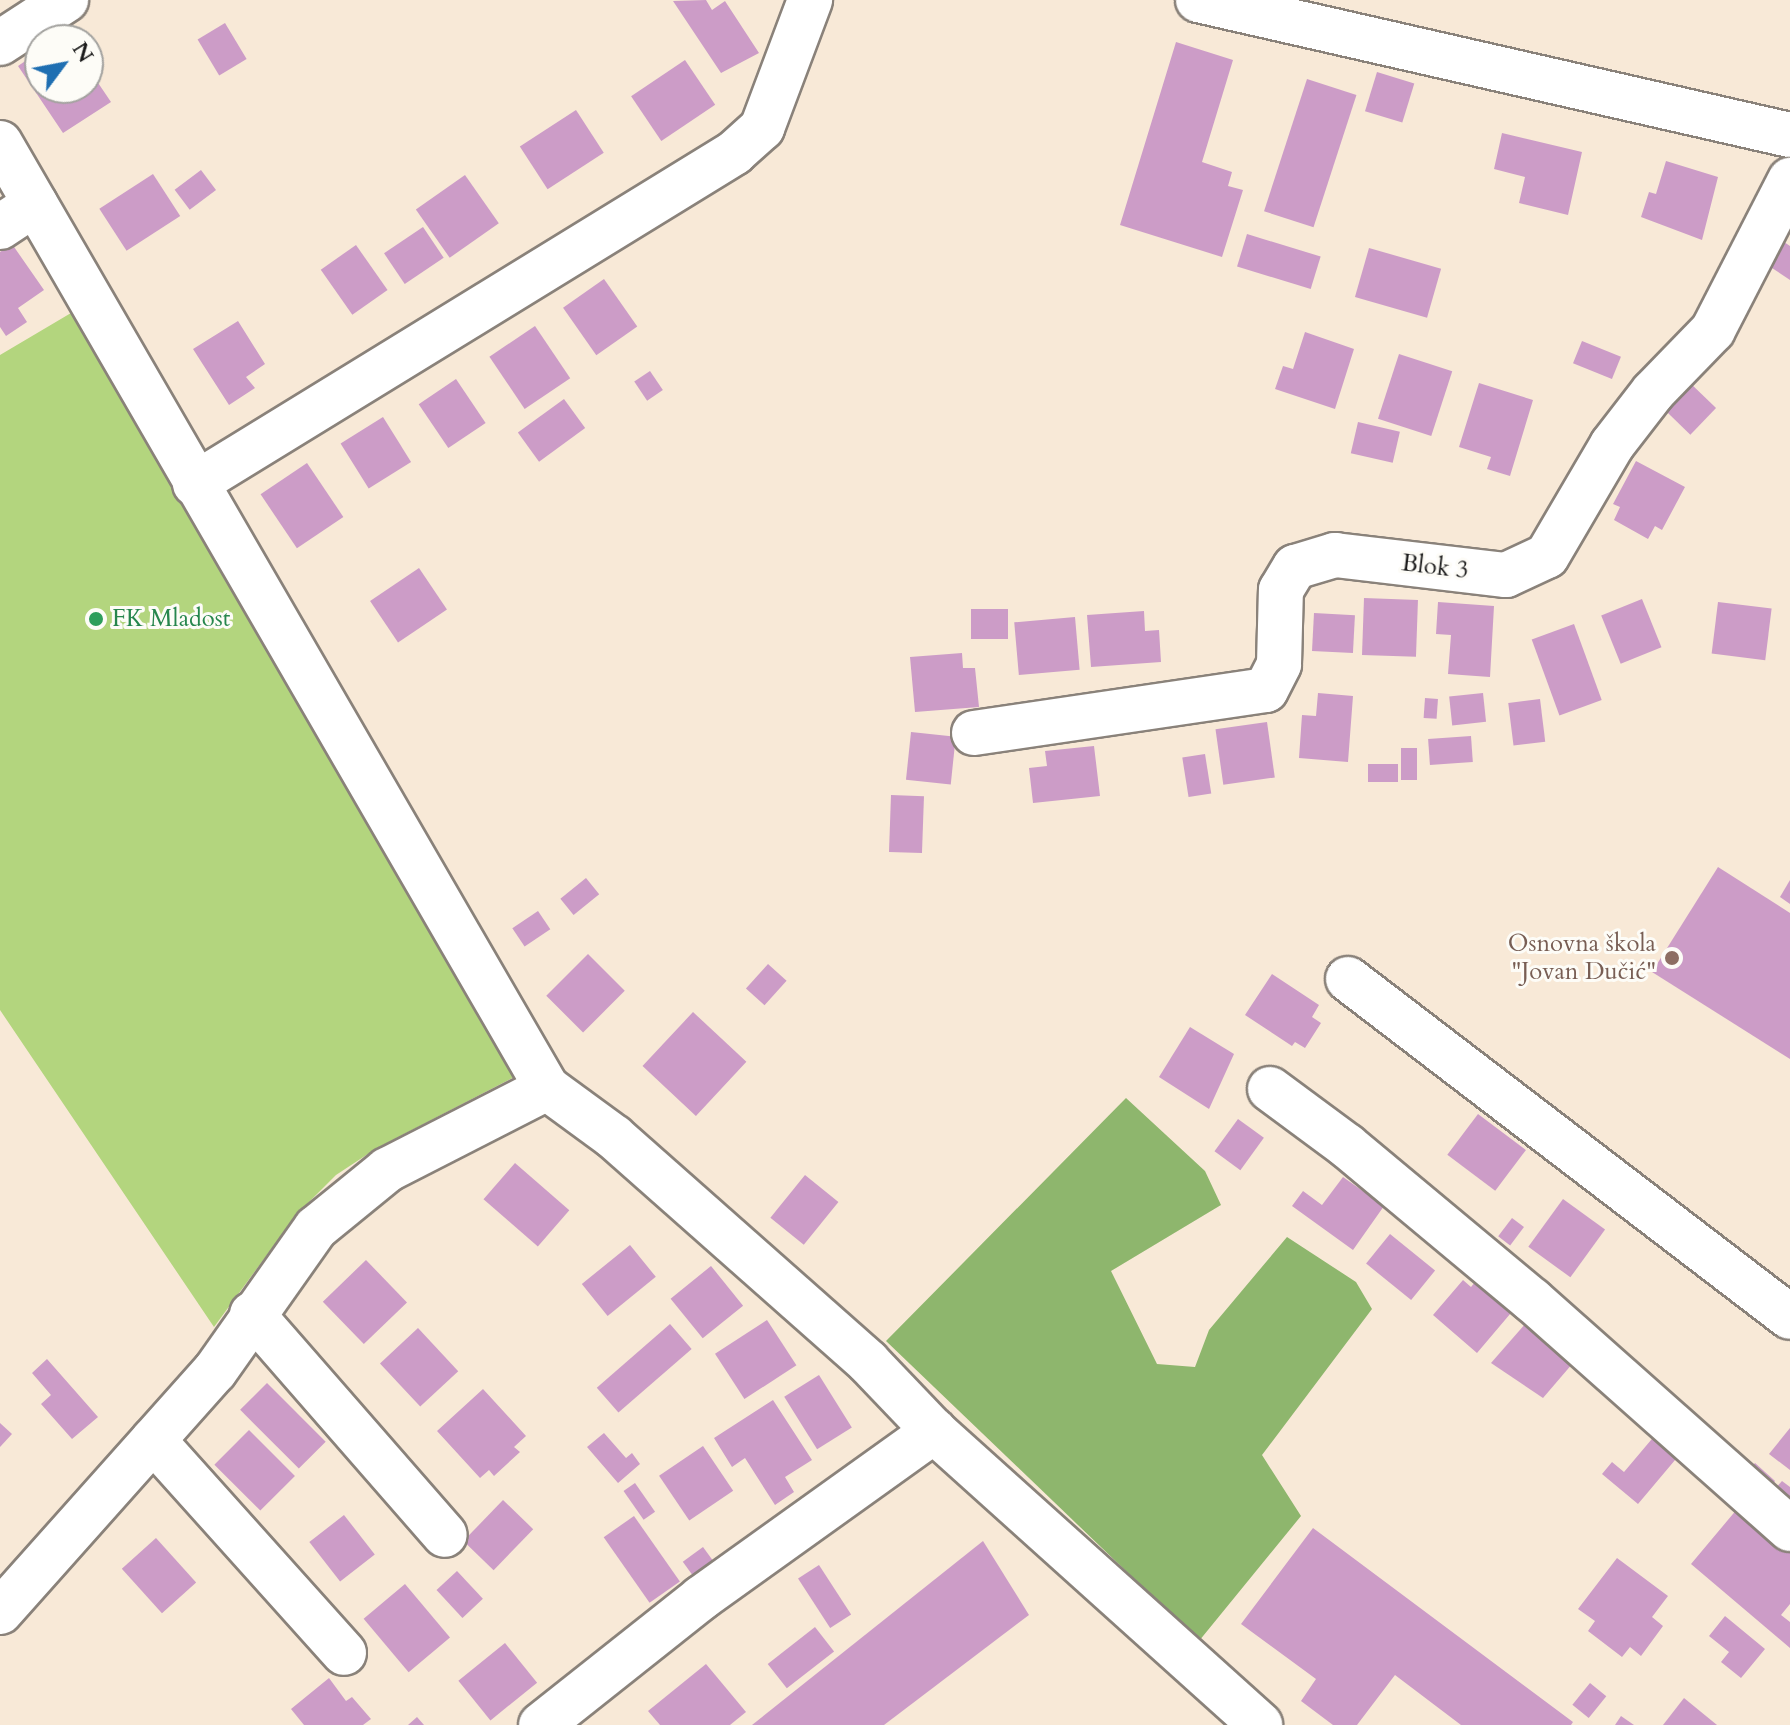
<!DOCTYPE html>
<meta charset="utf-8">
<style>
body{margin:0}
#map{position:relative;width:1790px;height:1725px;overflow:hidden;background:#f8e9d7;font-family:Cardo,serif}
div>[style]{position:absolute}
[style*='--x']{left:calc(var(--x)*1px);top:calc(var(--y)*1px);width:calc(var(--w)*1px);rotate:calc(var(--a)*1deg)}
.green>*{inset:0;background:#b3d57e}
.forest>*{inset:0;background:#8eb66d}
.building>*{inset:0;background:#cc9cc7;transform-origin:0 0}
.roads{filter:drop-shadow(2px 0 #8a827a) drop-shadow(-2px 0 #8a827a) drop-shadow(0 2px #8a827a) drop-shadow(0 -2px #8a827a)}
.minor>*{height:44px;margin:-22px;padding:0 22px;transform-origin:22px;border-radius:22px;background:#fff}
.dots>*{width:22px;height:22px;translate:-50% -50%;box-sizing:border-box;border:4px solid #fdfcf7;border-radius:50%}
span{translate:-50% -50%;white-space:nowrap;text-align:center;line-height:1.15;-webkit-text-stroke:6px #fdfcf7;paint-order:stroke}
.street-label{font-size:24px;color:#1c1c1c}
.leisure-label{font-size:24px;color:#27864d}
.left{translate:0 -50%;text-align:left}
.education-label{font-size:24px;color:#785e54}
.right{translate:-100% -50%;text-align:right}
.north{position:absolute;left:24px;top:24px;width:80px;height:80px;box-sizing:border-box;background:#fdfcf7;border:2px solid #a3a29f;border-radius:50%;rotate:58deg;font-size:22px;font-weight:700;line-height:32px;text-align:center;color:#1c1c1c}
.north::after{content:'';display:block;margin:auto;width:28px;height:36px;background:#1f6fb2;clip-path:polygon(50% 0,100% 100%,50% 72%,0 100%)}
</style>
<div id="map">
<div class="green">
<i style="clip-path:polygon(71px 313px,518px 1075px,377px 1148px,336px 1175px,297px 1214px,214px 1327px,0 1010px,0 355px)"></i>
</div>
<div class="forest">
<i style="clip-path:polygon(1126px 1098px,1205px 1171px,1221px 1205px,1111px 1271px,1157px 1364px,1195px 1367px,1209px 1330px,1287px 1237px,1356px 1282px,1372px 1309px,1262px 1455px,1301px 1516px,1199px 1641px,886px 1341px)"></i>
</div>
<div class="building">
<i style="clip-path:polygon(706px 0,712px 10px,725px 1px,759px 53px,721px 73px,673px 1px)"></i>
<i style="left:225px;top:23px;width:42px;height:32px;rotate:59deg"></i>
<i style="clip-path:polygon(1176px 42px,1233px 60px,1202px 162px,1232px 172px,1228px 186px,1243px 190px,1222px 257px,1120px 225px)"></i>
<i style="clip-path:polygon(40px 51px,40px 88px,88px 88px,88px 68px,111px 102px,63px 133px,18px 66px)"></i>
<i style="left:685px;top:60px;width:54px;height:65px;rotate:56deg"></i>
<i style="left:1377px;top:72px;width:39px;height:41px;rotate:17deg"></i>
<i style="left:1307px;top:79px;width:52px;height:139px;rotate:18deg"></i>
<i style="left:576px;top:110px;width:51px;height:67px;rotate:57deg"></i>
<i style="clip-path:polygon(1502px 133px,1582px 152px,1568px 215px,1519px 203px,1525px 177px,1494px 169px)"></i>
<i style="clip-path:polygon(1666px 161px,1718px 177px,1702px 240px,1641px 217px,1649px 192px,1656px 194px)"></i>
<i style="left:201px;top:170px;width:25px;height:33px;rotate:53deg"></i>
<i style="left:153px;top:174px;width:50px;height:64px;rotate:57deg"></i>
<i style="left:465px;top:175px;width:59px;height:60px;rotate:55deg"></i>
<i style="left:423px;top:227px;width:37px;height:47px;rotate:56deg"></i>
<i style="left:1247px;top:234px;width:77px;height:34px;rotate:17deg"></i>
<i style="clip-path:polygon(1781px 240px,1790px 246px,1790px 280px,1766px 264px)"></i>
<i style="clip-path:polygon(12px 244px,44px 290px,18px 308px,27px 322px,6px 336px,0 327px,0 252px)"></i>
<i style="left:356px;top:245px;width:55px;height:43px;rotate:55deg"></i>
<i style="left:1369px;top:248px;width:75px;height:51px;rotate:16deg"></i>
<i style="left:604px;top:279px;width:58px;height:50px;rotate:55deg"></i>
<i style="clip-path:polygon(238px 321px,265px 364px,246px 377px,255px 388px,229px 405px,193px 349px)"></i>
<i style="left:535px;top:326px;width:63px;height:55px;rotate:56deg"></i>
<i style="clip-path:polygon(1305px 332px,1354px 349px,1335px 409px,1275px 389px,1283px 366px,1293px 369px)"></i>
<i style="left:1582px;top:341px;width:42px;height:24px;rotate:22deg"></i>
<i style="left:1399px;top:354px;width:56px;height:68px;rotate:18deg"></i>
<i style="left:650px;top:371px;width:23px;height:19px;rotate:56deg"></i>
<i style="left:456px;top:379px;width:53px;height:45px;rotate:56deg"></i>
<i style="left:1688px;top:381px;width:39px;height:37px;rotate:44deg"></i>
<i style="clip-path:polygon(1479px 383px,1533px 400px,1510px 476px,1487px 469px,1491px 457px,1459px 447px)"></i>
<i style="left:564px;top:399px;width:36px;height:57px;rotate:54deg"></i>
<i style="left:383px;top:417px;width:53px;height:50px;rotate:58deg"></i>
<i style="left:1358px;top:422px;width:43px;height:32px;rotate:13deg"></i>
<i style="clip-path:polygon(1636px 461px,1685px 487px,1662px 530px,1655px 526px,1648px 539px,1614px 520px,1620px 507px,1613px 504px)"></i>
<i style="left:307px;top:463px;width:65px;height:56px;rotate:56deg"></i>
<i style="left:419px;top:568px;width:50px;height:59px;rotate:56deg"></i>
<i style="left:1364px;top:598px;width:54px;height:57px;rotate:2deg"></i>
<i style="left:1642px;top:599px;width:52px;height:44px;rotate:68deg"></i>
<i style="clip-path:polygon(1438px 602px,1494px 606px,1490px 677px,1448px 674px,1451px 635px,1436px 634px)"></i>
<i style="left:1718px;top:602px;width:54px;height:52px;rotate:7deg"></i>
<i style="left:971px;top:609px;width:37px;height:30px"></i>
<i style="clip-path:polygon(1144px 611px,1145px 631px,1159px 630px,1161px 662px,1091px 667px,1087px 615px)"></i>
<i style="left:1314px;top:613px;width:41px;height:38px;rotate:3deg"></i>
<i style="left:1075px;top:617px;width:53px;height:61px;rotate:85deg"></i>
<i style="left:1574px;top:624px;width:81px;height:45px;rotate:70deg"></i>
<i style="clip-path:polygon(962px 653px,963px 668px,975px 668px,979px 707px,915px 712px,910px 657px)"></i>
<i style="clip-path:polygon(1318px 693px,1353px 696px,1348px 762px,1299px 758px,1302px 715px,1316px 716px)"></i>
<i style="left:1483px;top:693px;width:29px;height:34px;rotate:84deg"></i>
<i style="left:1425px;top:698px;width:13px;height:20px;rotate:4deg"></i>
<i style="left:1540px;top:699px;width:43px;height:32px;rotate:83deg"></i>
<i style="left:1267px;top:722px;width:56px;height:52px;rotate:82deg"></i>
<i style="left:911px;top:732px;width:45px;height:48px;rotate:6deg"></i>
<i style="left:1471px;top:736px;width:26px;height:43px;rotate:86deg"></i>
<i style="clip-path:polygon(1094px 746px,1100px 796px,1033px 803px,1029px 768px,1047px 766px,1045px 751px)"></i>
<i style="left:1401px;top:748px;width:16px;height:32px"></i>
<i style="left:1205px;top:754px;width:40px;height:23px;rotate:81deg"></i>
<i style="left:1368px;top:764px;width:30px;height:18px"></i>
<i style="left:891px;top:795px;width:33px;height:57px;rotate:2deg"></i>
<i style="clip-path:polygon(1718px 867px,1790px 913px,1790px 1059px,1652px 972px)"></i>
<i style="left:586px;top:878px;width:21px;height:33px;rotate:51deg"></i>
<i style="clip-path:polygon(1790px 880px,1790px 904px,1780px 897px)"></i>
<i style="left:538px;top:911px;width:22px;height:31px;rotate:56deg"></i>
<i style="left:588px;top:954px;width:52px;height:59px;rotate:45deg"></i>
<i style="left:768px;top:964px;width:25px;height:33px;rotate:42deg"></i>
<i style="clip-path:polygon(1272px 974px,1319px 1005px,1312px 1017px,1321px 1023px,1305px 1048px,1295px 1042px,1292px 1046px,1245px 1015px)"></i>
<i style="left:693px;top:1012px;width:73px;height:74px;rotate:43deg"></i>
<i style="clip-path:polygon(1190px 1027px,1234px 1054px,1209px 1109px,1159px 1077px)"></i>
<i style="left:1478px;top:1114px;width:60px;height:51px;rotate:37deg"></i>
<i style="left:1238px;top:1119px;width:32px;height:40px;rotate:36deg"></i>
<i style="left:515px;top:1163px;width:72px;height:48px;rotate:41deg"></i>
<i style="left:805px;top:1175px;width:43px;height:55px;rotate:39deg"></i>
<i style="clip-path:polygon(1343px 1177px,1384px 1206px,1353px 1250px,1292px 1206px,1303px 1191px,1322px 1205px)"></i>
<i style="left:1563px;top:1199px;width:52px;height:59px;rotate:36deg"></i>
<i style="left:1512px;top:1218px;width:15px;height:23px;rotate:37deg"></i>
<i style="left:1390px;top:1234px;width:58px;height:38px;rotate:39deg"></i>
<i style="left:630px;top:1245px;width:41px;height:62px;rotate:51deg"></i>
<i style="left:366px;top:1260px;width:59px;height:60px;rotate:46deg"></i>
<i style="left:711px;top:1266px;width:51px;height:52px;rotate:51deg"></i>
<i style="clip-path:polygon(1480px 1276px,1516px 1307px,1477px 1353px,1433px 1315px,1463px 1280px,1471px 1287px)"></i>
<i style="left:767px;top:1320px;width:54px;height:62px;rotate:57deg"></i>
<i style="clip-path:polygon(1526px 1323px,1573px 1363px,1543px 1398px,1491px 1363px)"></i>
<i style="left:670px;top:1324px;width:33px;height:97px;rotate:49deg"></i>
<i style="left:418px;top:1328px;width:59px;height:52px;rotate:47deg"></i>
<i style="clip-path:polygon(47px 1359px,98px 1417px,72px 1439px,41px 1404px,51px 1395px,32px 1373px)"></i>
<i style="left:819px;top:1375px;width:62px;height:41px;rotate:58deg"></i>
<i style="left:267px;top:1383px;width:83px;height:38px;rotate:45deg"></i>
<i style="clip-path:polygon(483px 1389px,526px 1436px,514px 1447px,520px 1452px,494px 1476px,489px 1470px,480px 1478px,437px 1431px)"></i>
<i style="clip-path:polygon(773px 1400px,812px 1460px,785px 1477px,794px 1492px,775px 1505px,745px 1458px,732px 1467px,714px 1438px)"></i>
<i style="clip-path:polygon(0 1423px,12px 1434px,0 1447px)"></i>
<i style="clip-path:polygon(1662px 1427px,1686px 1447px,1638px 1504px,1602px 1474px,1612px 1462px,1624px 1472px)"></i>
<i style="clip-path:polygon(1790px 1428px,1790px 1470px,1769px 1454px)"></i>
<i style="left:249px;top:1430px;width:65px;height:49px;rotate:45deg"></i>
<i style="clip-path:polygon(604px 1433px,626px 1458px,632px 1453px,640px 1464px,618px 1483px,587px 1447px)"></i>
<i style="left:703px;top:1446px;width:54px;height:53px;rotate:56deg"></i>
<i style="left:1755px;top:1463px;width:27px;height:8px;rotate:42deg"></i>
<i style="clip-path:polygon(1782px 1481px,1790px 1487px,1790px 1503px,1774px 1490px)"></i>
<i style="left:635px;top:1483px;width:35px;height:14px;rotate:55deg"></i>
<i style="left:503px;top:1500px;width:42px;height:57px;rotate:44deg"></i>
<i style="clip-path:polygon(1743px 1502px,1790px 1541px,1790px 1604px,1781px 1615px,1790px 1622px,1790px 1648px,1691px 1564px)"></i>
<i style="left:344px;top:1515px;width:50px;height:44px;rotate:52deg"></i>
<i style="left:634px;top:1516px;width:80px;height:37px;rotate:55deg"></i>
<i style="clip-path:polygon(1313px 1528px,1573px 1722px,1571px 1725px,1461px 1725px,1395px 1675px,1357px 1725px,1333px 1725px,1301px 1701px,1316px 1679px,1241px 1624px)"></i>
<i style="left:156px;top:1538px;width:60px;height:46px;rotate:48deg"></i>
<i style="clip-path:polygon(983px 1541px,1029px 1615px,884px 1725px,752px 1725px)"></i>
<i style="left:703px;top:1547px;width:22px;height:25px;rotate:54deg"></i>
<i style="clip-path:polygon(1617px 1558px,1668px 1596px,1652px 1617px,1663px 1626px,1641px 1656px,1630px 1647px,1622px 1657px,1588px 1631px,1595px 1621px,1578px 1609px)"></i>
<i style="left:819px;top:1565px;width:59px;height:25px;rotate:57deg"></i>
<i style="left:457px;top:1571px;width:38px;height:28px;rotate:47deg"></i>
<i style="left:405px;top:1584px;width:70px;height:54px;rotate:50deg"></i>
<i style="clip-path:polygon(1725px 1616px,1765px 1649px,1741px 1678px,1721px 1662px,1729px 1652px,1709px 1636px)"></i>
<i style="left:815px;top:1627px;width:31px;height:60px;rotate:52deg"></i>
<i style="left:505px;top:1643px;width:51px;height:60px;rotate:51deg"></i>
<i style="clip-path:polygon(706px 1664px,746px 1712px,730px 1725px,660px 1725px,648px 1711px)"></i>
<i style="clip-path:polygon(329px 1678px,346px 1701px,352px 1697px,371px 1719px,363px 1725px,304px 1725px,291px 1709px)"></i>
<i style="left:1590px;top:1683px;width:21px;height:28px;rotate:39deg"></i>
<i style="clip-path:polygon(1684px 1698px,1717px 1725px,1663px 1725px)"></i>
<i style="clip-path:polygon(1621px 1716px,1634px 1725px,1615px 1725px)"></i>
<i style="clip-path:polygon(417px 1717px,424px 1725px,408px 1725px)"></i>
</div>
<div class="roads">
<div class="minor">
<i style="--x:1198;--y:0;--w:607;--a:12.85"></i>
<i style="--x:0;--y:43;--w:79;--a:-33.1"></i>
<i style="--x:0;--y:143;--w:1092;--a:59.94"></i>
<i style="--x:547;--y:1088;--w:83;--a:36.2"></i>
<i style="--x:614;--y:1137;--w:339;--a:41.5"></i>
<i style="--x:868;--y:1362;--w:95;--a:46.3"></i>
<i style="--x:934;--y:1431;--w:439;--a:42"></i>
<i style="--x:0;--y:227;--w:42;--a:-33.3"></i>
<i style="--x:195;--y:484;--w:633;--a:-31.55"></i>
<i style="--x:734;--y:153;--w:38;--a:-42"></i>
<i style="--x:762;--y:128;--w:137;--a:-69.4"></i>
<i style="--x:974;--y:733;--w:295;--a:-8.4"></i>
<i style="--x:1266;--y:690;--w:29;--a:-63"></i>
<i style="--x:1279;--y:664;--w:74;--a:-88.5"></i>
<i style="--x:1281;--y:590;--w:27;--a:-59"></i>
<i style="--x:1295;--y:567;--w:42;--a:-16.7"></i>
<i style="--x:1335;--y:555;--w:172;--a:6.7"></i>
<i style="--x:1506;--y:575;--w:45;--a:-24.9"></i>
<i style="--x:1547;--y:556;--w:129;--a:-59.6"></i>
<i style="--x:1612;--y:445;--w:67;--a:-52.3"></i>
<i style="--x:1653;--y:392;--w:86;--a:-45.9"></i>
<i style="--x:1713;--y:330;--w:169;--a:-62.8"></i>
<i style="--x:1348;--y:979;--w:556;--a:37.41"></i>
<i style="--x:1270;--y:1089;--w:96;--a:36.5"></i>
<i style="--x:1347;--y:1146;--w:241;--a:39.8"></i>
<i style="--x:1532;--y:1300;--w:345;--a:41.6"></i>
<i style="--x:252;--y:1314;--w:293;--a:48.9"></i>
<i style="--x:153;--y:1440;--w:286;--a:48.1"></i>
<i style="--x:0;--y:1612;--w:323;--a:-48.3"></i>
<i style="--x:215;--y:1371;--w:175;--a:-54.8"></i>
<i style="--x:316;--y:1228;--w:92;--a:-39.2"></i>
<i style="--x:387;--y:1170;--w:180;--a:-27.1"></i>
<i style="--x:541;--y:1725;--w:204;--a:-38.4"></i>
<i style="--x:701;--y:1598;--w:287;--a:-35.6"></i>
</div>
</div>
<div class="dots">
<i style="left:96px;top:619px;background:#2e9e5b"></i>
<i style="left:1672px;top:958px;background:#8d6e63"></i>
</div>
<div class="street-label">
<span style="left:1435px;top:567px;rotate:7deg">Blok 3</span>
</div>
<div class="leisure-label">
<span class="left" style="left:112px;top:619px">FK Mladost</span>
</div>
<div class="education-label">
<span class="right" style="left:1656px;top:958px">Osnovna škola<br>"Jovan Dučić"</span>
</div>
<div class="north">N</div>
</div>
